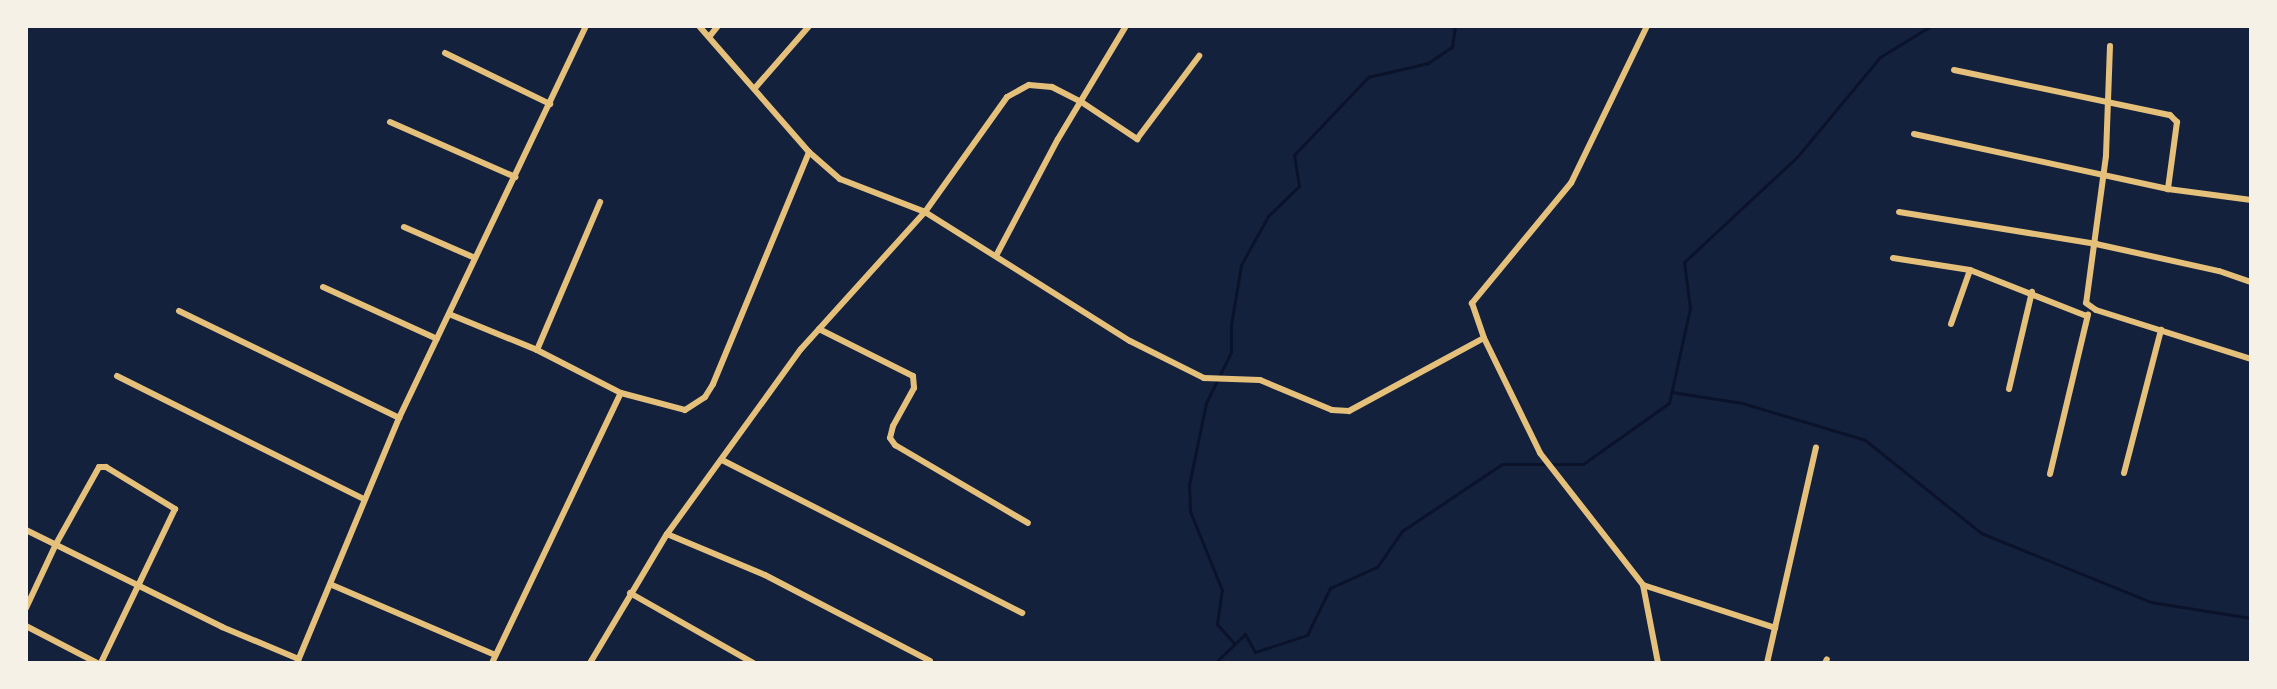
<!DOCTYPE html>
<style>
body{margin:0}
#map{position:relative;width:2277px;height:689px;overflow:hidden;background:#14213d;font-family:"Noto Serif",serif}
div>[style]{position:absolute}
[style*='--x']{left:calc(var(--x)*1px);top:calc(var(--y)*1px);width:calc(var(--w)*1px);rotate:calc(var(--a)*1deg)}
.stream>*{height:3px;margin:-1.5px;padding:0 1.5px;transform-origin:1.5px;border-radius:1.5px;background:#0b132b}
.minor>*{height:6px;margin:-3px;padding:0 3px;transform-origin:3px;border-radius:3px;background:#e5c07b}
span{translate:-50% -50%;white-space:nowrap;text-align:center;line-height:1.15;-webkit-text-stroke:6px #f6f1e7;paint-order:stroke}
.frame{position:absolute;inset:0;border:28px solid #f6f1e7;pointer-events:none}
</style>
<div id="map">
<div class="stream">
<i style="--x:1672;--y:392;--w:71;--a:8.9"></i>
<i style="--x:1742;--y:403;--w:128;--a:16.7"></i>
<i style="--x:1865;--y:440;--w:149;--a:38.7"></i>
<i style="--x:1981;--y:533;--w:183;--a:22.1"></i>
<i style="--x:2151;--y:602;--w:101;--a:9.1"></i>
<i style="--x:1234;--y:643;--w:25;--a:-132"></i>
<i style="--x:1217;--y:624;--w:34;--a:-82"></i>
<i style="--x:1222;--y:590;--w:85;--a:-112.1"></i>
<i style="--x:1190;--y:511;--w:26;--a:-92"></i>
<i style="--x:1189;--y:485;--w:84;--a:-78.3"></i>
<i style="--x:1206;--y:403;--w:57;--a:-63.9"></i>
<i style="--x:1231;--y:352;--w:27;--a:-90"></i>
<i style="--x:1231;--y:325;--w:61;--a:-80.5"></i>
<i style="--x:1241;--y:265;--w:56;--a:-61.1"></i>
<i style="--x:1268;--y:216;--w:43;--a:-44.1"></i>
<i style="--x:1299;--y:186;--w:31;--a:-99"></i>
<i style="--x:1294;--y:155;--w:108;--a:-46.5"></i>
<i style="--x:1368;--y:77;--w:62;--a:-13.1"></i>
<i style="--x:1428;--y:63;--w:29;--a:-34"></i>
<i style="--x:1452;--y:47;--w:21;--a:-82"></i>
<i style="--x:1215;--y:663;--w:42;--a:-44"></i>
<i style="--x:1245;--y:634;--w:21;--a:61"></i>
<i style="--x:1255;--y:652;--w:55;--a:-18.1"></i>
<i style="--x:1307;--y:635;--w:52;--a:-63.9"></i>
<i style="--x:1330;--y:588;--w:51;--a:-24.1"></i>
<i style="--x:1377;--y:567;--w:44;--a:-55.2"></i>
<i style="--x:1402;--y:531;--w:120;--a:-33.8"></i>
<i style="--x:1502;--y:464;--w:81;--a:0"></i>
<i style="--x:1583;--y:464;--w:105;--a:-35.3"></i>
<i style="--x:1669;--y:403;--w:97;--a:-77.5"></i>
<i style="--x:1690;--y:308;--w:46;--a:-97.4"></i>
<i style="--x:1684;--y:262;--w:154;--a:-42.9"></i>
<i style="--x:1797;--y:157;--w:130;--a:-50.3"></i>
<i style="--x:1880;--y:57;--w:60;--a:-31.3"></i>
</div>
<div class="minor">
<i style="--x:699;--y:26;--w:167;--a:48.9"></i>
<i style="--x:809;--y:152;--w:41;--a:41.1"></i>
<i style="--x:840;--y:179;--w:91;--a:21.2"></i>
<i style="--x:925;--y:212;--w:242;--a:32.2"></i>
<i style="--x:1130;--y:341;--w:83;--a:26.6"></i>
<i style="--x:1204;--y:378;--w:56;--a:2"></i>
<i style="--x:1260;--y:380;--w:78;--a:22.6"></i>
<i style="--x:1332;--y:410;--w:17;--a:3"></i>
<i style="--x:1349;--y:411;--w:153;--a:-28.4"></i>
<i style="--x:1647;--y:26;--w:174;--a:115.8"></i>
<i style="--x:1571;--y:183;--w:156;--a:129.5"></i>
<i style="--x:1472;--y:303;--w:37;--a:71"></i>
<i style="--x:1484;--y:338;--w:128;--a:64"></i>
<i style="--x:1540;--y:453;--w:167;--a:52"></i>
<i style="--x:1643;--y:585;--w:79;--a:79.1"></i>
<i style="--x:709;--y:37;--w:14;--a:-51"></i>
<i style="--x:2110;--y:46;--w:110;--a:92.1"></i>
<i style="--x:2106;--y:156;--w:148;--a:97.7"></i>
<i style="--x:2086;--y:303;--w:12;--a:35"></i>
<i style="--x:2096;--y:310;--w:163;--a:17.5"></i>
<i style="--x:445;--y:53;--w:117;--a:25.9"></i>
<i style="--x:1954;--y:70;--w:221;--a:11.8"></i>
<i style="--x:2170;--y:115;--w:10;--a:45"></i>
<i style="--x:2177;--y:122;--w:68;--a:97.7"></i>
<i style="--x:755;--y:88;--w:82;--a:-48.9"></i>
<i style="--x:390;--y:122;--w:137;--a:23.7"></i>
<i style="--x:1914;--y:134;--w:260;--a:12.2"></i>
<i style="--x:2168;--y:189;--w:84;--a:7.5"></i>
<i style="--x:1899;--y:212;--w:200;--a:9.2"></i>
<i style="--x:2096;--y:244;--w:126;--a:12.4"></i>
<i style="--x:2219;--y:271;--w:34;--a:19"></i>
<i style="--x:404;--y:227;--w:77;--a:23.6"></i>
<i style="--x:997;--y:254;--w:130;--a:-62.1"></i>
<i style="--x:1058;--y:139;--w:132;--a:-59"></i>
<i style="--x:1893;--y:258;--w:78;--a:8.9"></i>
<i style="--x:1970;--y:270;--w:126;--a:21.5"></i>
<i style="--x:323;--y:287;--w:125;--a:24.5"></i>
<i style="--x:179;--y:311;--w:245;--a:25.9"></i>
<i style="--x:449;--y:314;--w:95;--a:22.2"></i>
<i style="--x:537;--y:350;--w:94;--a:27.1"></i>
<i style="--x:621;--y:393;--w:66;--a:14.9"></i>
<i style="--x:685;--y:410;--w:24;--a:-33"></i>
<i style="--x:705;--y:397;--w:15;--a:-58"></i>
<i style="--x:713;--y:384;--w:251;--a:-67.5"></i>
<i style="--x:1951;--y:324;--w:57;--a:-70.6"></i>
<i style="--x:819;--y:329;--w:105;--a:26.6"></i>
<i style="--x:913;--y:376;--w:12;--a:85"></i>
<i style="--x:914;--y:388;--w:43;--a:118.9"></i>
<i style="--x:893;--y:426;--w:12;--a:104"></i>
<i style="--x:890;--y:438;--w:9;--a:54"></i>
<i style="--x:895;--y:445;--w:154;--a:30.4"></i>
<i style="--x:537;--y:350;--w:161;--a:-66.9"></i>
<i style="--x:117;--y:376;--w:276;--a:26.5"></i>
<i style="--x:2009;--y:389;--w:100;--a:-76.7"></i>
<i style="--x:722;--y:460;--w:337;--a:27"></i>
<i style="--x:2124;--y:473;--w:148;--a:-75.5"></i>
<i style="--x:2050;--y:474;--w:164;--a:-76.6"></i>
<i style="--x:26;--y:530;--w:219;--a:26.3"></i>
<i style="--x:222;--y:627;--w:83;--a:22.6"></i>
<i style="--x:667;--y:534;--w:106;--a:22.7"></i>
<i style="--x:765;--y:575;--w:186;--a:27.5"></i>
<i style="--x:332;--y:585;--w:177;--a:23.2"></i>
<i style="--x:1643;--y:585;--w:139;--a:18"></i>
<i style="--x:630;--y:593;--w:142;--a:29.6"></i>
<i style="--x:26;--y:608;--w:71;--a:-64.9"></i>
<i style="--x:56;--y:544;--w:88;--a:-60.8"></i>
<i style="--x:99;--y:467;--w:7;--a:0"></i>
<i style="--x:106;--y:467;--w:81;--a:31.3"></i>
<i style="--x:175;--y:509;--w:171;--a:115.7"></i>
<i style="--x:26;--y:626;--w:80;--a:27.5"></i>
<i style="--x:297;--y:663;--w:265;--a:-67.4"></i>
<i style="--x:399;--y:418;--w:434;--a:-64.5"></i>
<i style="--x:492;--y:663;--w:299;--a:-64.5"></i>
<i style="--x:590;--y:663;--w:150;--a:-59.2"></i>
<i style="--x:667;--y:534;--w:228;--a:-54.1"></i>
<i style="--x:801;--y:349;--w:185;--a:-47.9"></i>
<i style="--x:925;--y:212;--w:141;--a:-54.5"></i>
<i style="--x:1007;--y:97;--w:25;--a:-29"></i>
<i style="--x:1029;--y:85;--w:23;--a:5"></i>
<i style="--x:1052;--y:87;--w:31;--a:27"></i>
<i style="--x:1080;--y:101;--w:69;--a:33.7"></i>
<i style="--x:1137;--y:139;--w:104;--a:-53.2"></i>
<i style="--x:1767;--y:663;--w:221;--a:-77.2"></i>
<i style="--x:1825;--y:663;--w:4;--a:-63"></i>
</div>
<div class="frame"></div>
</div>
